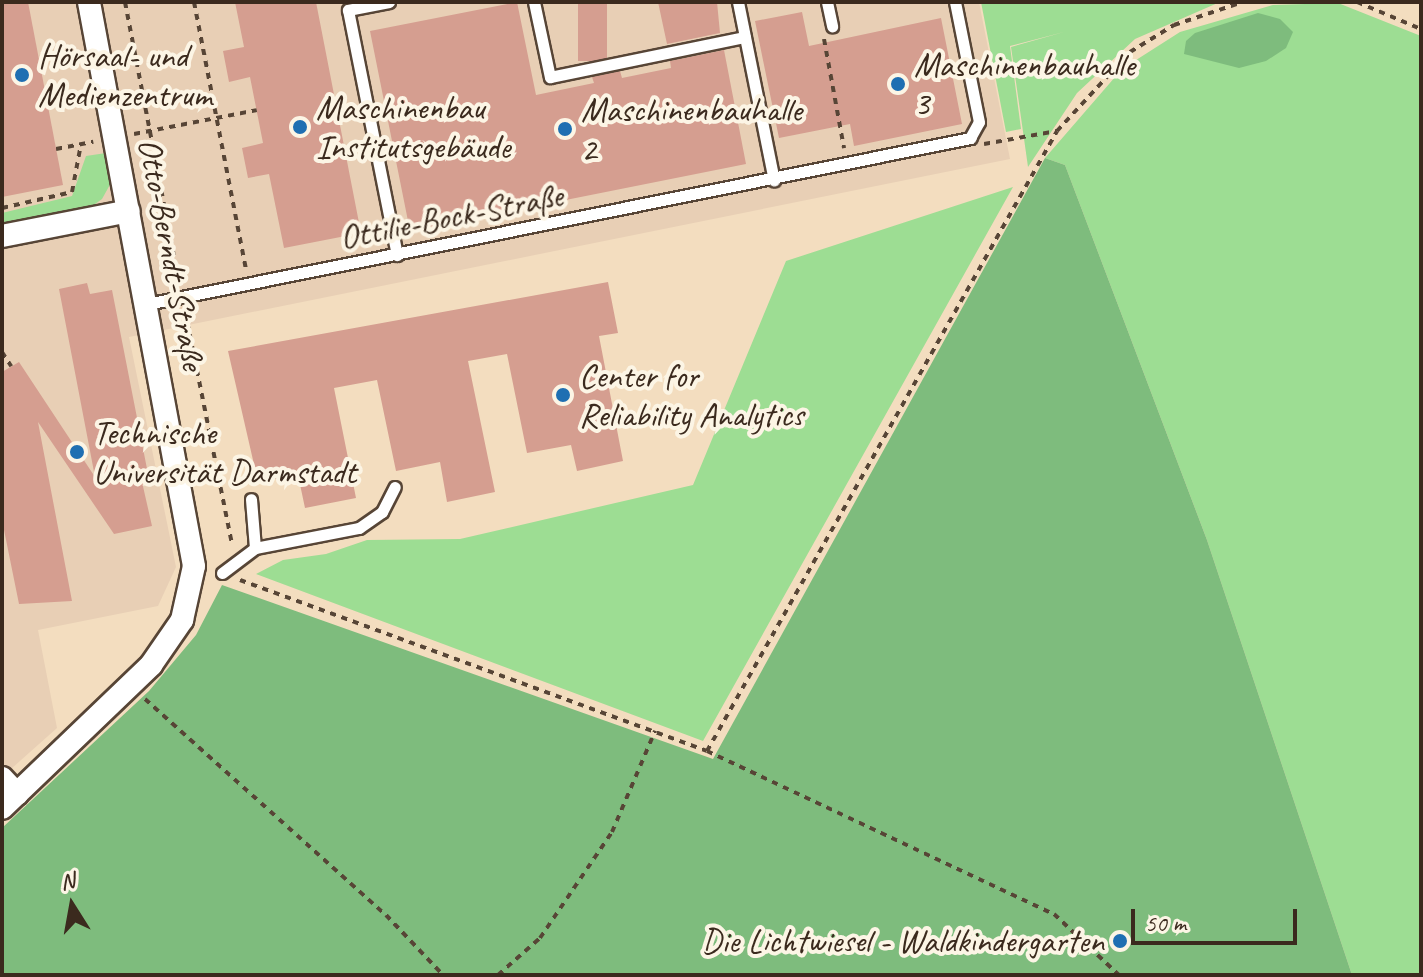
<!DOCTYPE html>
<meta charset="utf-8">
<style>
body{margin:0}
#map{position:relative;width:1423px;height:977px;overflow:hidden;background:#f3ddbf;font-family:Caveat,sans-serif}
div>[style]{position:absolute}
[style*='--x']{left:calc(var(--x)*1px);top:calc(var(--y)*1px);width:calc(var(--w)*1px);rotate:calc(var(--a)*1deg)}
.built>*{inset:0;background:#e8cfb5}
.green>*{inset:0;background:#9ddd93}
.forest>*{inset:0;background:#7ebc7d}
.building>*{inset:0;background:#d59e90;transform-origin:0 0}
.path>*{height:4px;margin-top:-2px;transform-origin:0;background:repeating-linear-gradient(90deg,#574536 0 6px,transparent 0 12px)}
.roads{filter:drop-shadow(2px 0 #574536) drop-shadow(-2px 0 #574536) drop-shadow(0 2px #574536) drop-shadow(0 -2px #574536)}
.lane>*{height:11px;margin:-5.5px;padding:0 5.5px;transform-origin:5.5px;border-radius:5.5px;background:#fff}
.street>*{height:22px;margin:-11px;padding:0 11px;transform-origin:11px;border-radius:11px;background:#fff}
.dots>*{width:22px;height:22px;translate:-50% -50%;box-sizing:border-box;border:4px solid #fcf5e5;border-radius:50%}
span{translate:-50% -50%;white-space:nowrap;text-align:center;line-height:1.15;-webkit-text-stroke:8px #fcf5e5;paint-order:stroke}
.poi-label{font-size:34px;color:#3b2a1e}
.left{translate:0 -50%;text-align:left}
.right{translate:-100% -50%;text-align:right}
.street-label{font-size:34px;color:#3b2a1e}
.frame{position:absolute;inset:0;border:4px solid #3b2a1e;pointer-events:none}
.north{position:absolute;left:32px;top:865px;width:80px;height:80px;-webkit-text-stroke:6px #fcf5e5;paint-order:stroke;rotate:349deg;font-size:22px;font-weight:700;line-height:32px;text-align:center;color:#3b2a1e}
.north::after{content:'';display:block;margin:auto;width:28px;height:36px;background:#3b2a1e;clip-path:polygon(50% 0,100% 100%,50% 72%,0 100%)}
.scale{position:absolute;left:1131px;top:909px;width:166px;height:36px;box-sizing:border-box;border:4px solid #3b2a1e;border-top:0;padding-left:10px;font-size:24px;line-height:28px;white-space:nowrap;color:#3b2a1e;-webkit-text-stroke:6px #fcf5e5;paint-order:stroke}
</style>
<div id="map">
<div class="built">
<i style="clip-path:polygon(2px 2px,979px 2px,1010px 159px,129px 337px,176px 567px,158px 606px,38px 630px,57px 728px,2px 777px)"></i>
</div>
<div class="green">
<i style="clip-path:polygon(981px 2px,1220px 2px,1135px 39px,1077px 93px,1028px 167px,1011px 47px,1064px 32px,1010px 46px,1021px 129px,1006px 132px)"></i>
<i style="clip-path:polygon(1338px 3px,1421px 36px,1421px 975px,1352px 975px,1207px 540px,1065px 165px,1045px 158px,1122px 69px,1180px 32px,1273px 5px)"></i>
<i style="clip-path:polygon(106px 153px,112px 181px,102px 199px,91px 207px,2px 225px,2px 213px,72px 196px,86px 156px)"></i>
<i style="clip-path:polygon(1013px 187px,703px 741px,256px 574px,283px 560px,326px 554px,367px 540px,460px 539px,693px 485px,786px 261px)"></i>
</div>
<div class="forest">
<i style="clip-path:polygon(1258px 13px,1280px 19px,1293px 32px,1286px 48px,1266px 61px,1239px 68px,1184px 54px,1186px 41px,1195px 33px)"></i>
<i style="clip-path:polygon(1045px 158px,1065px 165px,1207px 540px,1352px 975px,2px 975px,2px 828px,149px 691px,196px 635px,222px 585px,713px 759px)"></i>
</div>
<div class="building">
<i style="clip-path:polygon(2px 2px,28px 2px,63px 185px,2px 197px)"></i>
<i style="clip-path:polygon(235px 2px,316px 2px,361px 233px,284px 248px,269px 174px,248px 178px,242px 148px,263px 143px,250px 77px,229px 82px,223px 51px,244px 47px)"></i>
<i style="clip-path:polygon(517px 2px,536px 95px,594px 83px,592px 77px,620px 71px,622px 78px,671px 68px,670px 61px,724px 50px,746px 164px,410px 231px,370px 31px)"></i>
<i style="left:578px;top:2px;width:29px;height:59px"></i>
<i style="clip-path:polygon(658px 2px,717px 2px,720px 33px,667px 44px)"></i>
<i style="clip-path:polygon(802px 12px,809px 46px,941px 18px,962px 124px,854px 146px,850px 124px,779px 138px,755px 21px)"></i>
<i style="clip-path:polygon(608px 282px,618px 333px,599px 336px,623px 461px,577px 471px,571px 445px,527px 453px,507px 354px,468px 361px,495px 492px,447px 502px,440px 462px,396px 471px,377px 380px,334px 388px,356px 498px,305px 508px,298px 475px,258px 482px,228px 351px)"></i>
<i style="clip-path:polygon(87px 283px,90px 294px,112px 290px,149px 479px,142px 482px,152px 526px,114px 534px,38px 422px,72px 601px,19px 604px,2px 520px,2px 372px,19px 362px,95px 477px,59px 289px)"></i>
</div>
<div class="path">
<i style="--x:125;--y:2;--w:285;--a:79.1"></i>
<i style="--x:194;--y:2;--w:272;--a:79"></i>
<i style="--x:1357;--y:2;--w:69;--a:22.9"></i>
<i style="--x:824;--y:39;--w:111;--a:79.6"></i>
<i style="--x:134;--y:134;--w:125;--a:-11"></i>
<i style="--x:984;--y:144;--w:74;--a:-10.1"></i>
<i style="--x:56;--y:149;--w:38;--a:-11"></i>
<i style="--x:2;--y:208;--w:72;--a:-12.9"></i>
<i style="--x:72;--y:192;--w:49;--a:-79.4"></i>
<i style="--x:185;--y:311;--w:239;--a:78.6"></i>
<i style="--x:2;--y:352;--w:17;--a:57"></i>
<i style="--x:240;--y:580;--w:497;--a:20.1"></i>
<i style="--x:707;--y:751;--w:383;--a:25.2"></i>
<i style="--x:1054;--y:914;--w:89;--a:43.2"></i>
<i style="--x:145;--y:699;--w:324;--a:41.9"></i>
<i style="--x:386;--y:915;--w:83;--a:46.5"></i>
<i style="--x:707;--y:751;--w:712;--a:-60.55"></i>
<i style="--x:1057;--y:131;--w:108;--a:-47.3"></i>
<i style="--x:1130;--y:52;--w:52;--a:-31.5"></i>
<i style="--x:1174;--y:25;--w:73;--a:-18.4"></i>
<i style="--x:498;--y:975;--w:56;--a:-41.4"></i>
<i style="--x:540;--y:938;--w:128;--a:-55.8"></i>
<i style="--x:612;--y:832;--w:110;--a:-66.9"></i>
</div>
<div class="roads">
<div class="lane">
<i style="--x:389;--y:2;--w:42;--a:169"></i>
<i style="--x:348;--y:10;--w:250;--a:78.7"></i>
<i style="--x:534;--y:2;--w:77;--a:78"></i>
<i style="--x:550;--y:77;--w:199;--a:-11.6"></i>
<i style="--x:738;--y:2;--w:182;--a:78.6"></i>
<i style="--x:827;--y:2;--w:25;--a:78"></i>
<i style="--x:147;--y:304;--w:840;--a:-11.4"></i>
<i style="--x:970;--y:138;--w:18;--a:-61"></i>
<i style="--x:979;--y:122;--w:122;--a:-101.3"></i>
<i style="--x:255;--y:548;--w:106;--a:-10.9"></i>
<i style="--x:359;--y:528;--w:28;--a:-35"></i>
<i style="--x:382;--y:512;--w:28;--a:-63"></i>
<i style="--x:222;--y:573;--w:41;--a:-37.1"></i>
<i style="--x:255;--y:548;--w:49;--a:-94.7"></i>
</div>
<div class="street">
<i style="--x:2;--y:236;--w:129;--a:-11.1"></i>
<i style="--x:2;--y:778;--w:22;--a:47"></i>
<i style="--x:2;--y:808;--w:207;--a:-43.8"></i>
<i style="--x:151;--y:665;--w:55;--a:-55.4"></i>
<i style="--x:182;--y:620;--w:55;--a:-77.5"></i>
<i style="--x:194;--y:566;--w:574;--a:-100.55"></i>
</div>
</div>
<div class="dots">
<i style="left:22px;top:75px;background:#1f6fb2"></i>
<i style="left:898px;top:84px;background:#1f6fb2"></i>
<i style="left:300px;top:127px;background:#1f6fb2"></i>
<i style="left:565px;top:129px;background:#1f6fb2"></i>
<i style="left:563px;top:395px;background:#1f6fb2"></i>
<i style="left:77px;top:452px;background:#1f6fb2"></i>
<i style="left:1120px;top:941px;background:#1f6fb2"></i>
</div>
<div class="poi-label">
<span class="left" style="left:38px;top:75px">Hörsaal- und<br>Medienzentrum</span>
<span class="left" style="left:914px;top:84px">Maschinenbauhalle<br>3</span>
<span class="left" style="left:316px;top:127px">Maschinenbau<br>Institutsgebäude</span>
<span class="left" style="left:581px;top:129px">Maschinenbauhalle<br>2</span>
<span class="left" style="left:579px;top:395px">Center for<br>Reliability Analytics</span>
<span class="left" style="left:93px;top:452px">Technische<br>Universität Darmstadt</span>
<span class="right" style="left:1104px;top:941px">Die Lichtwiesel - Waldkindergarten</span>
</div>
<div class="street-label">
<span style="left:451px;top:216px;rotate:-11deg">Ottilie-Bock-Straße</span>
<span style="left:172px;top:254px;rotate:79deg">Otto-Berndt-Straße</span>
</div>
<div class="frame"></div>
<div class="north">N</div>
<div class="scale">50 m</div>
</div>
